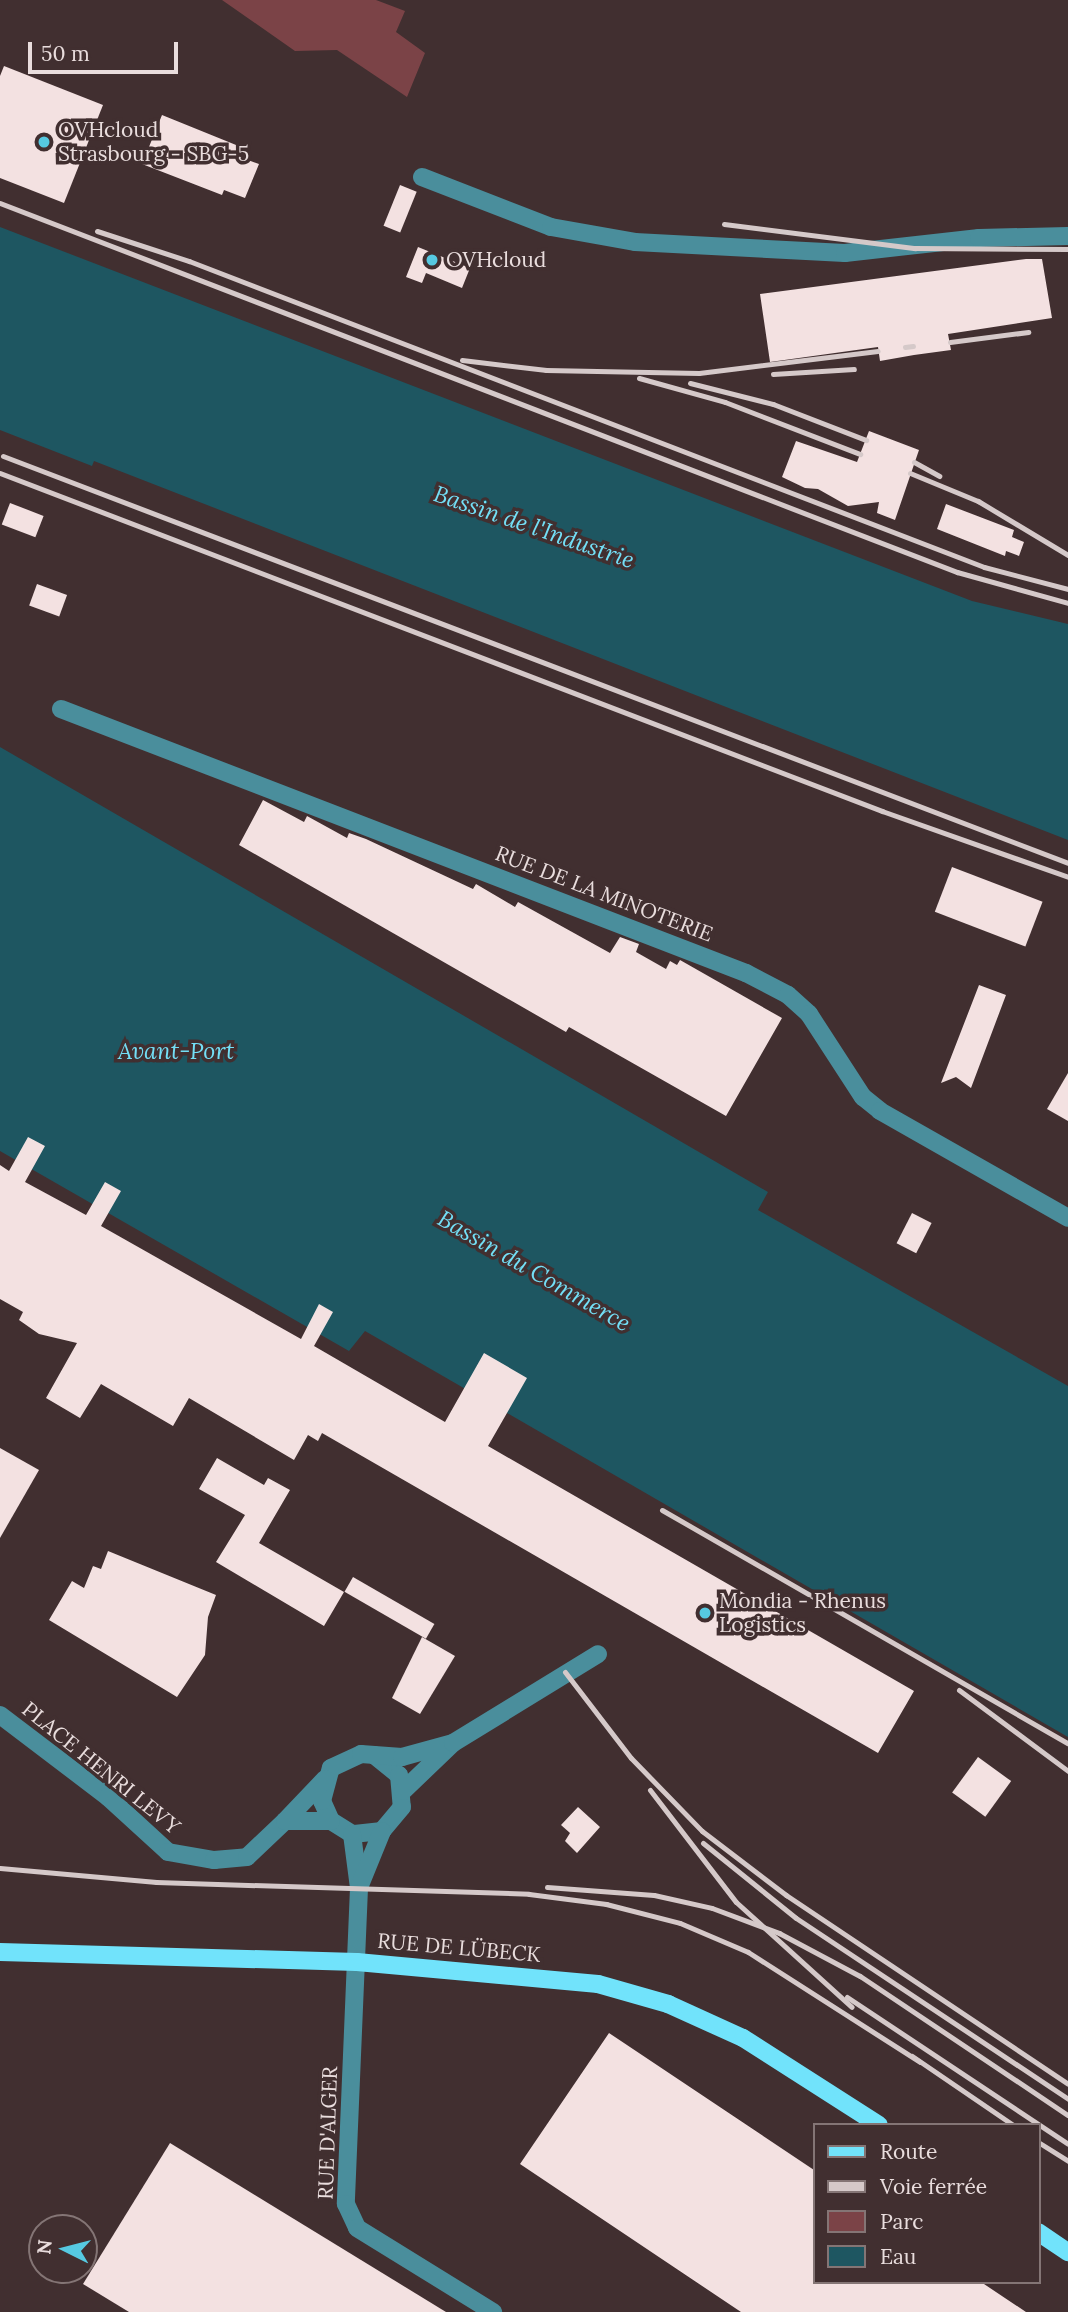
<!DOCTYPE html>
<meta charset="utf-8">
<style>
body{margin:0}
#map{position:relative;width:1068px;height:2312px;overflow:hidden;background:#412f30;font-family:Lora,serif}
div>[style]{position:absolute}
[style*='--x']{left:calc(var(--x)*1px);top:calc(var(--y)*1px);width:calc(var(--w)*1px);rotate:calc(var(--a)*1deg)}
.green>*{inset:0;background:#7b4347}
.water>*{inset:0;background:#1e5661}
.building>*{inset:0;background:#f3e1e1;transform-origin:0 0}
.minor>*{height:18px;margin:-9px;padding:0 9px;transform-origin:9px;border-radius:9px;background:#4a8e9c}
.major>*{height:18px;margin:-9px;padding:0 9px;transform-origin:9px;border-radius:9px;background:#71e3fb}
.rail>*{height:5px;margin:-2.5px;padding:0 2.5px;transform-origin:2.5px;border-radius:2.5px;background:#d5c9c9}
.dots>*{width:19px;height:19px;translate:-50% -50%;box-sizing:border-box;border:4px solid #412f30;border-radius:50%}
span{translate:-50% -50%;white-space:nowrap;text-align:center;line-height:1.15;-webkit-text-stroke:7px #412f30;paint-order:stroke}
.poi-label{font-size:21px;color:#e9dddd}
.left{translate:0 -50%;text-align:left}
.street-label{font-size:21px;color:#e9dddd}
.water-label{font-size:23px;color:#73dff6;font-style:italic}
.legend{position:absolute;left:813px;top:2123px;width:228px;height:161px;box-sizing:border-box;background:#412f30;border:2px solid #847575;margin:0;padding:9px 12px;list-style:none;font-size:21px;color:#e9dddd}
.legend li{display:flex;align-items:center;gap:14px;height:35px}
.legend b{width:35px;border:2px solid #847575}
.north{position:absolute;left:28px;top:2214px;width:70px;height:70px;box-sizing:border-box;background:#412f30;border:2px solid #847575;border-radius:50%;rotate:276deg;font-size:19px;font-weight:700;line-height:28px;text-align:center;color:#e9dddd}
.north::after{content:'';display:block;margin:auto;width:24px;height:32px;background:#56c9e1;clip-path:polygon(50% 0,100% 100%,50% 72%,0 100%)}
.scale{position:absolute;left:28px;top:42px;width:150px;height:32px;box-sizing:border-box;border:4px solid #e9dddd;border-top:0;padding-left:9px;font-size:21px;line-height:24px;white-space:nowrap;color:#e9dddd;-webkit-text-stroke:5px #412f30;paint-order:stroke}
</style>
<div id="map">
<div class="green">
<i style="clip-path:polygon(222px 0,376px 0,405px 11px,396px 32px,425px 53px,407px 97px,337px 50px,295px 51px)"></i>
</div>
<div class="water">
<i style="clip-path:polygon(0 227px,972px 601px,1068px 624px,1068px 840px,94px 461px,92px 466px,0 430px)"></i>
<i style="clip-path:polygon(0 747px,768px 1192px,758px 1210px,1068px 1386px,1068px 1737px,365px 1331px,349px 1351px,0 1151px)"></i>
</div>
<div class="building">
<i style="clip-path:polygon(4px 66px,103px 105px,64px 203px,0 178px,0 76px)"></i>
<i style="clip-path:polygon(162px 115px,241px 147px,237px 156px,259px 164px,245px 198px,224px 190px,222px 195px,142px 164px)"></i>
<i style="left:400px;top:185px;width:18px;height:44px;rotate:22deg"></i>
<i style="clip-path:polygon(418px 247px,470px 268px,462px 288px,426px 273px,422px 283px,406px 277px)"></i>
<i style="clip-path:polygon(1026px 259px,1042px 259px,1052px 318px,948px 334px,951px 350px,914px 355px,880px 361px,878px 347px,770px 362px,760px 294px)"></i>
<i style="clip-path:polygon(869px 431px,919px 450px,895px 520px,877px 513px,879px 502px,848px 506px,818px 489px,805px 488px,782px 477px,796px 441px,857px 462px)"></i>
<i style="left:10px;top:503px;width:36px;height:23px;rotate:21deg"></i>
<i style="clip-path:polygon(946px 504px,1014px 530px,1012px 537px,1024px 542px,1019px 556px,1006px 551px,1005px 556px,937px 529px)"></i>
<i style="left:37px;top:584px;width:32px;height:23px;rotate:20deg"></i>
<i style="clip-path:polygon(263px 800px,304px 822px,307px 816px,347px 838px,349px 833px,366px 839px,473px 889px,476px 884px,515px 907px,518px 902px,610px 953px,620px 937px,639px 944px,636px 952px,666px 969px,670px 961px,677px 965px,680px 960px,782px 1018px,726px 1116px,569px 1027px,566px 1032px,239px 845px)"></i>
<i style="left:952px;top:867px;width:97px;height:48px;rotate:21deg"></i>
<i style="clip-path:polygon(979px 985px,1006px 995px,971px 1088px,956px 1077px,941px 1083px)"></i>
<i style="clip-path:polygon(1068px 1073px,1068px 1121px,1047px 1109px)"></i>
<i style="clip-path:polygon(28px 1137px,45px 1146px,25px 1182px,86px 1215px,105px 1182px,121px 1191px,101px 1226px,301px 1339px,319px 1304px,333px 1312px,314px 1346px,445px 1422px,484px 1353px,527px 1378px,488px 1446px,914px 1691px,878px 1753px,322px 1433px,318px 1441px,308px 1435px,294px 1460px,189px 1398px,173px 1426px,101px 1384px,80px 1418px,46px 1398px,77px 1343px,39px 1334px,19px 1320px,23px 1312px,0 1299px,0 1165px,9px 1171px)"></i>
<i style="left:912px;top:1213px;width:22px;height:34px;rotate:27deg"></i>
<i style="clip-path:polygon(0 1448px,39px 1470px,0 1538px)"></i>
<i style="clip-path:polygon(217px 1458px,264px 1485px,268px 1478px,290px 1490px,259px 1543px,344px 1592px,324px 1626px,216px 1562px,245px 1515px,199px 1489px)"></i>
<i style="clip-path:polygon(108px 1551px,216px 1595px,208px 1617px,205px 1655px,177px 1697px,49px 1620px,72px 1581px,84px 1588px,93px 1566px,101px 1569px)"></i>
<i style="left:353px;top:1577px;width:94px;height:17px;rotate:30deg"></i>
<i style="clip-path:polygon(422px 1637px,455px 1656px,420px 1714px,392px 1698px)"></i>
<i style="left:978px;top:1757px;width:41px;height:44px;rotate:36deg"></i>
<i style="clip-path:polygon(578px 1807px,600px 1827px,577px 1853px,565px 1841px,570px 1833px,561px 1825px)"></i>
<i style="clip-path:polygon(609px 2033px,814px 2170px,814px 2282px,981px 2282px,1026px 2312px,741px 2312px,520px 2164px)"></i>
<i style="clip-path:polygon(170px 2143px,446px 2312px,129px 2312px,83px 2284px)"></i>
</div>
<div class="minor">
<i style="--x:422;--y:177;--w:138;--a:21.2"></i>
<i style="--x:551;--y:227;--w:85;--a:10.1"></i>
<i style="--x:635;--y:242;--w:210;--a:3"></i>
<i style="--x:845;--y:253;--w:135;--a:-6.4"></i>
<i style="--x:979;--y:238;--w:89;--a:-1.3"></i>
<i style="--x:61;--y:709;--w:734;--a:21.08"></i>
<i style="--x:746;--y:973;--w:47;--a:27.6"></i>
<i style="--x:788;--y:995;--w:28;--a:42"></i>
<i style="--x:809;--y:1014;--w:99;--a:57"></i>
<i style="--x:863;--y:1097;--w:22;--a:39"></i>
<i style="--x:880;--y:1111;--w:216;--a:29.6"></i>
<i style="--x:0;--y:1715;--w:136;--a:37.2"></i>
<i style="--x:108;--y:1797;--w:81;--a:42.5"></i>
<i style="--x:168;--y:1852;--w:47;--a:9.9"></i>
<i style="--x:214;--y:1860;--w:33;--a:-5"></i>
<i style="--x:247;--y:1857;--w:52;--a:-43.5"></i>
<i style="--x:374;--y:1755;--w:32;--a:39"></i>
<i style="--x:399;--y:1775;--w:32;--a:85"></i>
<i style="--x:402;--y:1807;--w:31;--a:130"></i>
<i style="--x:382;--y:1831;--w:30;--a:174"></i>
<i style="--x:352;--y:1834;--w:25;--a:-148"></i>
<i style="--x:331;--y:1821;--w:22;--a:-114"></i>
<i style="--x:322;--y:1801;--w:34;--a:-75"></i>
<i style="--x:331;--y:1768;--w:33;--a:-25"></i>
<i style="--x:361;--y:1754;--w:41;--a:4.2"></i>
<i style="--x:402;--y:1757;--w:53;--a:-15.4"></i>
<i style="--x:325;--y:1779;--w:58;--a:133.6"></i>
<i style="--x:285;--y:1821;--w:46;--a:0"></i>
<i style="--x:403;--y:1791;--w:69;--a:-43.8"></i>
<i style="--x:453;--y:1743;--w:170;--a:-31.5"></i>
<i style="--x:352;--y:1834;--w:54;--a:82.6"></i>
<i style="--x:359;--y:1888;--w:316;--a:92.4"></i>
<i style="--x:346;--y:2204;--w:26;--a:65"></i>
<i style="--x:357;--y:2228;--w:160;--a:31.7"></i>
<i style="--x:360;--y:1885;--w:58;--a:-67.8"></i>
</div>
<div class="major">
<i style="--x:0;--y:1952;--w:357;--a:1.6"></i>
<i style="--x:357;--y:1962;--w:242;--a:5.2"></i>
<i style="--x:598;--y:1984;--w:73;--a:15.9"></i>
<i style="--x:668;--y:2004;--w:82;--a:24.4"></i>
<i style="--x:743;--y:2038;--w:161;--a:32.6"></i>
<i style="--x:1038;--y:2232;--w:36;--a:34"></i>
</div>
<div class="rail">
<i style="--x:0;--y:203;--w:1026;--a:21.09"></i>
<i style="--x:957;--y:572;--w:115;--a:15.6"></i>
<i style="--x:724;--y:224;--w:193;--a:7.2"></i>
<i style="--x:915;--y:248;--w:153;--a:0.4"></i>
<i style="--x:97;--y:231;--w:97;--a:18.1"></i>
<i style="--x:189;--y:261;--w:852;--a:21.05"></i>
<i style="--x:984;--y:567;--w:87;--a:14.7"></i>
<i style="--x:950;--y:342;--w:79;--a:-7.3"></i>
<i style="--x:905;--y:347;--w:8;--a:-7"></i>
<i style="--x:462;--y:360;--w:85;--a:6.8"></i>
<i style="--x:546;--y:370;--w:153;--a:1.1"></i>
<i style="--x:699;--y:373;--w:180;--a:-7"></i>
<i style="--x:773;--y:374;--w:81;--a:-3.5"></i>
<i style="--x:639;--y:378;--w:89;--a:15.6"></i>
<i style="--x:725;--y:402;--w:145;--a:21.1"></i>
<i style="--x:690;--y:383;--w:86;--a:14.2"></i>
<i style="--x:773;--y:404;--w:100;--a:21.2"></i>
<i style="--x:3;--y:456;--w:1140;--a:20.91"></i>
<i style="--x:914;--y:462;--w:29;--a:29"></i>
<i style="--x:0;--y:473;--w:945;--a:20.97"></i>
<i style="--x:882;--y:811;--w:197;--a:19.5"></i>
<i style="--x:910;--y:473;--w:74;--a:22.4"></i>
<i style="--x:978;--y:501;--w:105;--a:31"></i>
<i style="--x:662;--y:1510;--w:468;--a:29.9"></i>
<i style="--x:565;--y:1672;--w:108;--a:52.5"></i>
<i style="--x:631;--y:1758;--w:102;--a:45.8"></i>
<i style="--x:702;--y:1831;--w:106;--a:37.3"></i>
<i style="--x:786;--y:1895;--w:339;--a:33.8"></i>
<i style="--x:959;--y:1690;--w:136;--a:36.6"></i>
<i style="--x:650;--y:1790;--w:141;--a:52.5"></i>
<i style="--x:736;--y:1902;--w:156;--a:42.2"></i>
<i style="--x:703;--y:1843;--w:119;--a:38.9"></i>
<i style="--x:796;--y:1918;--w:327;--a:33.6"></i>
<i style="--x:0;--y:1868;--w:157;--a:5.1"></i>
<i style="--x:156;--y:1882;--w:373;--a:1.8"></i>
<i style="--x:529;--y:1894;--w:78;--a:7.4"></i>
<i style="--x:606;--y:1904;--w:76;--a:14.4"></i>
<i style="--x:680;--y:1923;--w:74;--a:23.1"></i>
<i style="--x:748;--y:1952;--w:204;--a:32.6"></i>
<i style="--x:547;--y:1887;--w:107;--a:4.3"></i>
<i style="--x:654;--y:1895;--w:59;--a:12.6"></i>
<i style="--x:712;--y:1908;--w:72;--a:20.5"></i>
<i style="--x:779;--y:1933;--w:92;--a:28"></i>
<i style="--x:860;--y:1976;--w:250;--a:33.8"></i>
<i style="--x:847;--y:1997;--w:265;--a:33.6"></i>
<i style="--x:912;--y:2056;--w:122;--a:34.3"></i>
<i style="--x:1038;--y:2142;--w:36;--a:32"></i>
</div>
<div class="dots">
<i style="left:44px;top:142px;background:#56c9e1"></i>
<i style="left:432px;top:260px;background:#56c9e1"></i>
<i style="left:705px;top:1613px;background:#56c9e1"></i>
</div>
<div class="poi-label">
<span class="left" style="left:58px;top:142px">OVHcloud<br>Strasbourg - SBG-5</span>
<span class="left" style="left:446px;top:260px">OVHcloud</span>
<span class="left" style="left:719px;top:1613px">Mondia - Rhenus<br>Logistics</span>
</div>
<div class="street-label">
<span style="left:604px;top:894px;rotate:21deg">RUE DE LA MINOTERIE</span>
<span style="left:101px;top:1768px;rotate:39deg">PLACE HENRI LEVY</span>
<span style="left:459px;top:1948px;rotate:5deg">RUE DE LÜBECK</span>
<span style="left:328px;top:2133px;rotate:-88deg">RUE D'ALGER</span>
</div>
<div class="water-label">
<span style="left:534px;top:527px;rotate:19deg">Bassin de l'Industrie</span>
<span style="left:176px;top:1051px">Avant-Port</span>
<span style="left:534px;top:1271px;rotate:30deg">Bassin du Commerce</span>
</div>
<ul class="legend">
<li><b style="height:9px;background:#71e3fb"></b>Route</li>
<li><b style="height:9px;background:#d5c9c9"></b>Voie ferrée</li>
<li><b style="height:19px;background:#7b4347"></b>Parc</li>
<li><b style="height:19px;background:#1e5661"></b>Eau</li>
</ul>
<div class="north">N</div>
<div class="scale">50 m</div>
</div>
